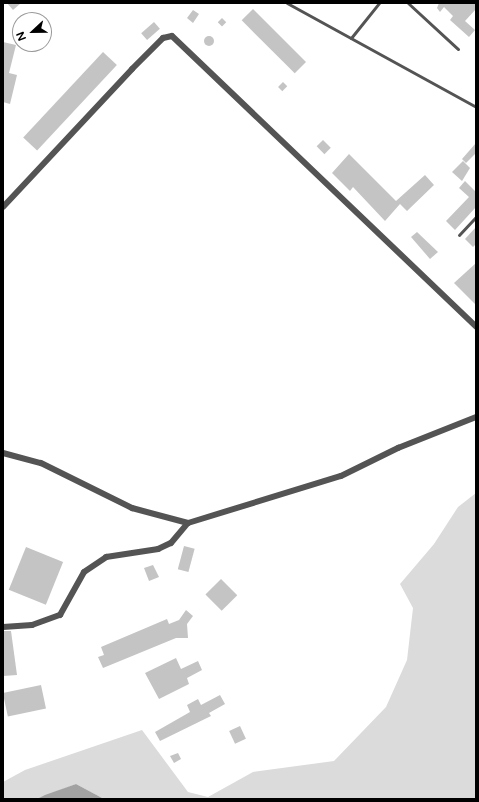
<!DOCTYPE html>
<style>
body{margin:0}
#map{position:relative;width:479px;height:802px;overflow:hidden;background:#fff;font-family:"Varela Round",sans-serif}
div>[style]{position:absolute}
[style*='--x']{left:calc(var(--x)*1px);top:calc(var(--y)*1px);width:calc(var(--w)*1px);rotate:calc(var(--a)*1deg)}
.green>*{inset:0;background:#dbdbdb}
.water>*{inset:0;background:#a2a2a2}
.building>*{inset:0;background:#c4c4c4;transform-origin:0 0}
.round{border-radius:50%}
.lane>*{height:3px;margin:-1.5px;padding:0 1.5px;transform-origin:1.5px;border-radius:1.5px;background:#545454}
.street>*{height:6px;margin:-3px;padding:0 3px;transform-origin:3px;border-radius:3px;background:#545454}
span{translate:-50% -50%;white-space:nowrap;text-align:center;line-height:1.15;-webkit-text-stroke:4px #fff;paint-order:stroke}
.frame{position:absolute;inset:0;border:4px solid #000;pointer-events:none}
.north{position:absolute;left:12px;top:12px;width:40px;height:40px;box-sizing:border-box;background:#fff;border:1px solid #999;border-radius:50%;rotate:248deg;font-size:11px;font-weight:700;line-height:16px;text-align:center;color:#000}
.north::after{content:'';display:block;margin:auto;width:14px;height:18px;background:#000;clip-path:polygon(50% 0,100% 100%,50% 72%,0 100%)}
</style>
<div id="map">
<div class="green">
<i style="clip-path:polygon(476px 493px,476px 799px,104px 799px,76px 784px,37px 799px,3px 799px,3px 782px,25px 770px,142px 730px,188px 792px,208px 797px,253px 772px,334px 761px,386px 707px,407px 660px,413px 608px,400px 584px,434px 544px,458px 507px)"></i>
</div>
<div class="water">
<i style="clip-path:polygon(76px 784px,104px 799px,37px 799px,45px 795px)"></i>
</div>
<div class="building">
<i style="clip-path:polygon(7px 3px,21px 3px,13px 10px)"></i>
<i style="clip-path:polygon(439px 3px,476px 3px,476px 9px,465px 21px,475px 30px,469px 37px,450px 20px,453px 16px,444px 7px,440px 12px,437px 8px)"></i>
<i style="left:253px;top:9px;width:75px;height:16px;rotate:45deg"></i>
<i style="clip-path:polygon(193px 10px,199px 14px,193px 23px,187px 18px)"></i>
<i style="left:222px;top:18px;width:6px;height:6px;rotate:45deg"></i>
<i style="left:154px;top:22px;width:9px;height:17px;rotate:49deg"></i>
<i class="round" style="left:204px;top:36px;width:10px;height:10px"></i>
<i style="clip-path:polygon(3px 42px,16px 45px,9px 73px,17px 75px,10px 104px,3px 102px)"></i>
<i style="left:103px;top:52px;width:19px;height:117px;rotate:43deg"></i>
<i style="left:283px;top:82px;width:6px;height:7px;rotate:45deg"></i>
<i style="left:323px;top:140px;width:11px;height:9px;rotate:45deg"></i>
<i style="clip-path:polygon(476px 143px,476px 153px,466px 163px,462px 159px)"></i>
<i style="clip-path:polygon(349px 154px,396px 201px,425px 175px,434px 185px,407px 211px,400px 204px,385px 221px,353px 187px,350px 191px,332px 173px)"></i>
<i style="clip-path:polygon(463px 161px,470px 168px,462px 181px,452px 172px)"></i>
<i style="clip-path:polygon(465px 181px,476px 192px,476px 207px,455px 230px,446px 221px,469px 197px,459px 188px)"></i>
<i style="clip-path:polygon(476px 227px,476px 244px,473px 247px,465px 239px)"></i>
<i style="clip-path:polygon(417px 232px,438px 252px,430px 259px,411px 237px)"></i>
<i style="clip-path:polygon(476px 263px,476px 305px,454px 283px)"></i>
<i style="left:184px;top:546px;width:11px;height:24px;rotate:15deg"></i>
<i style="left:26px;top:547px;width:40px;height:46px;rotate:22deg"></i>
<i style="clip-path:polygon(153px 565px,159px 577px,149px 581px,144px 568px)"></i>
<i style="left:221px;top:579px;width:23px;height:22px;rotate:45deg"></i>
<i style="clip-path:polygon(186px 610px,193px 616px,187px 624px,188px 638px,176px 638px,103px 668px,98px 657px,104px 655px,101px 647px,167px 619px,169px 624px,179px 620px)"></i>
<i style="clip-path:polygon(3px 631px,11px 631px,17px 675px,3px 676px)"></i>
<i style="clip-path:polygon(176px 658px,181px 669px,198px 661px,202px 670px,187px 678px,189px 684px,159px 699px,145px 673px)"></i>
<i style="left:41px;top:685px;width:24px;height:39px;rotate:78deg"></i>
<i style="clip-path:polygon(220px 695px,225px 704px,209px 713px,211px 716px,160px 741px,155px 732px,190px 712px,187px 705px,198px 699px,201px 705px)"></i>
<i style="left:240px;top:726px;width:14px;height:12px;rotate:65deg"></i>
<i style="clip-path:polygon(178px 753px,181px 759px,174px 763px,170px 756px)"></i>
</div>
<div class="lane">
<i style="--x:287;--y:3;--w:216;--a:28.8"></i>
<i style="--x:408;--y:3;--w:68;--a:42.6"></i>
<i style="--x:351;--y:38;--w:45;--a:-51.3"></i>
<i style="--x:459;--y:235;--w:25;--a:-47"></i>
</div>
<div class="street">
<i style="--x:3;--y:207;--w:189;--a:-46.9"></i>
<i style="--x:132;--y:69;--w:44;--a:-45"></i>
<i style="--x:163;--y:38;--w:9;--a:-13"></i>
<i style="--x:172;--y:36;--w:421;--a:43.7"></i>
<i style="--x:3;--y:453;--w:39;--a:15"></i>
<i style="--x:41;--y:463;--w:102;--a:26.3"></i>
<i style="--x:132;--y:508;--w:58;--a:15"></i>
<i style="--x:3;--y:627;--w:29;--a:-4"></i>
<i style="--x:32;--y:625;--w:30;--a:-20"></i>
<i style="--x:60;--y:615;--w:49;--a:-60.8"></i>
<i style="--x:84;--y:572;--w:27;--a:-34"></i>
<i style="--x:106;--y:557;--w:53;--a:-8.7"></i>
<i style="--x:158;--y:549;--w:14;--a:-25"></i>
<i style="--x:171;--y:543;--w:26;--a:-50"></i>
<i style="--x:188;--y:523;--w:160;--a:-17.1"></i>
<i style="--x:341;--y:476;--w:64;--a:-26.2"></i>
<i style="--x:398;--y:448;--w:84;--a:-21.7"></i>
</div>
<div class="frame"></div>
<div class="north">N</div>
</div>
